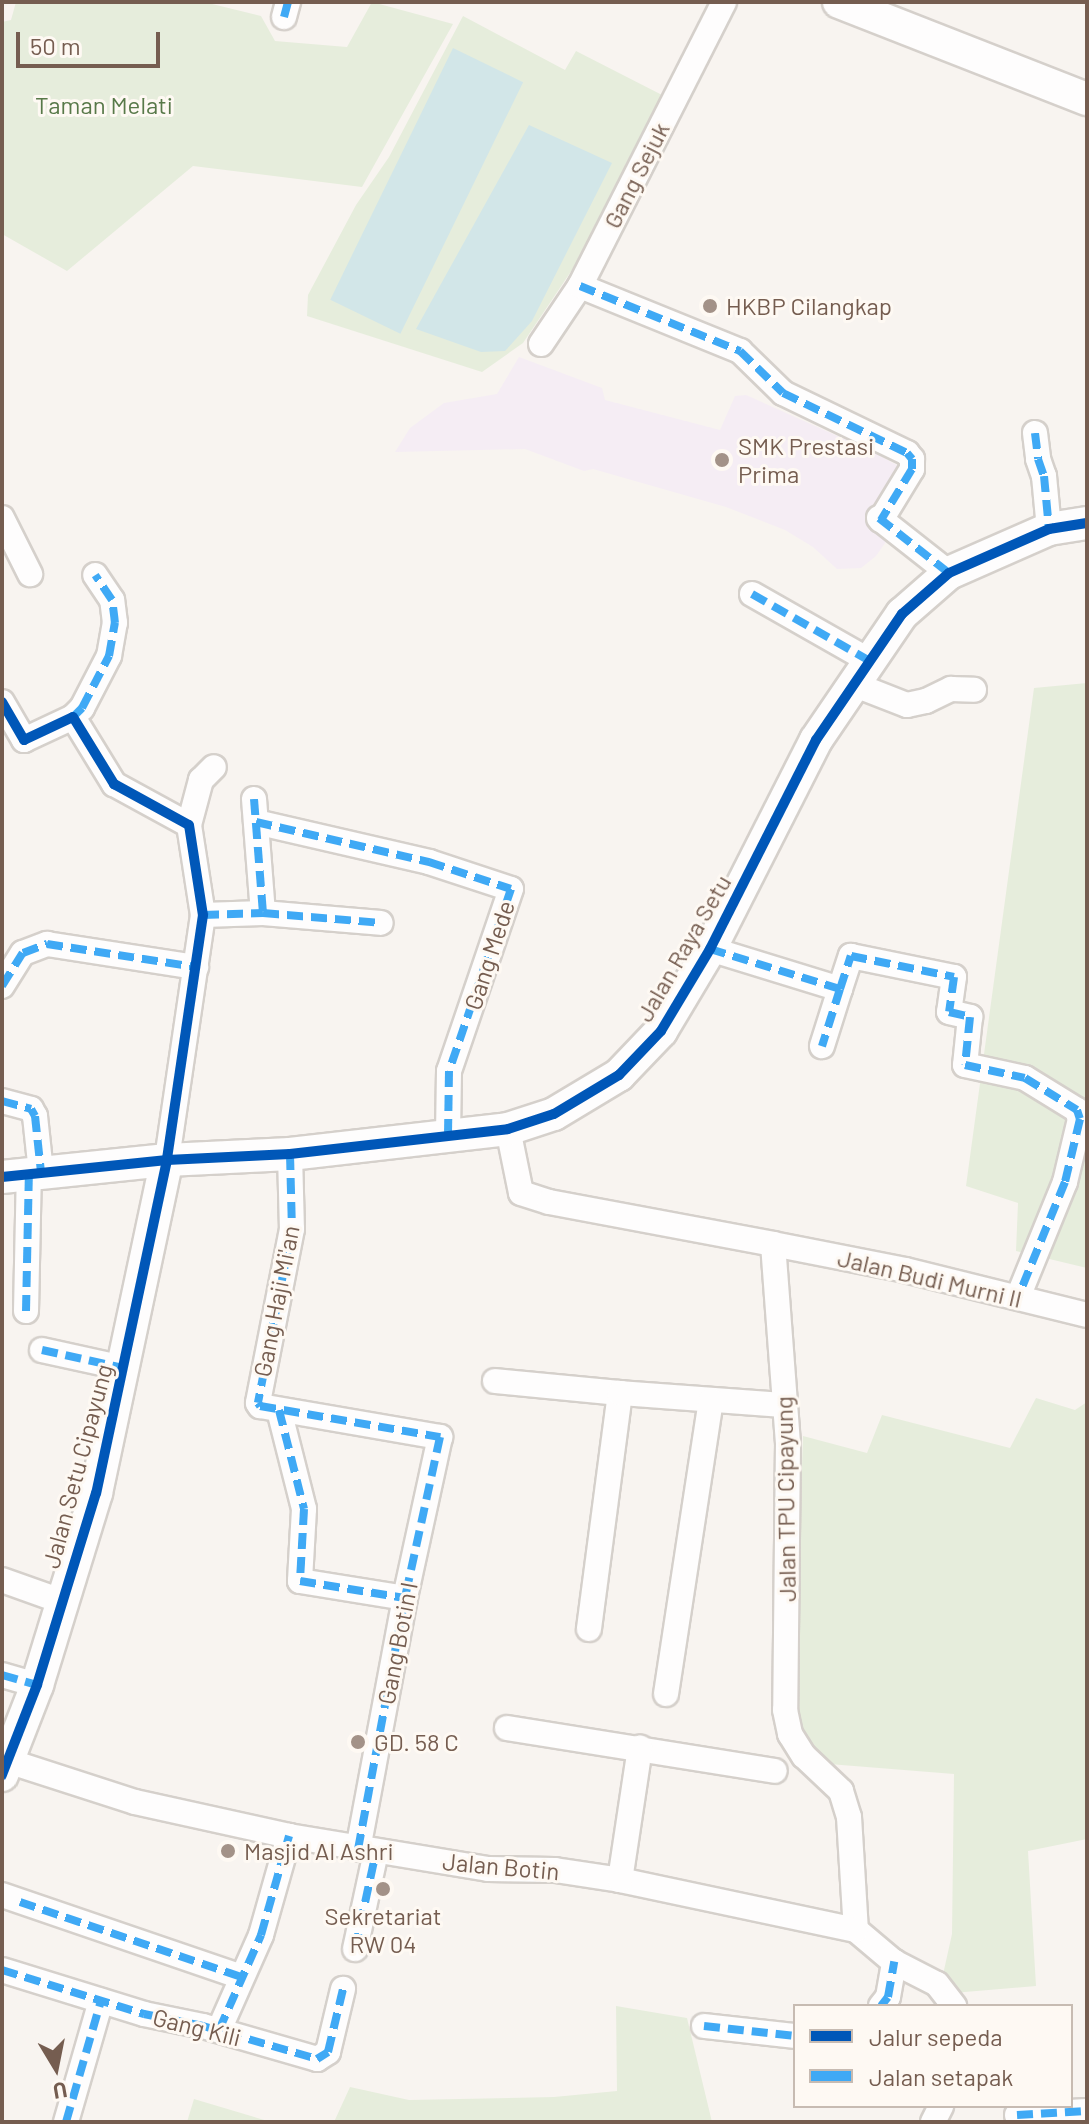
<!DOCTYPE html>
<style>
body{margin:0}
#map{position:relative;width:1089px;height:2124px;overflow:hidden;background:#f8f4f0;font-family:Barlow,sans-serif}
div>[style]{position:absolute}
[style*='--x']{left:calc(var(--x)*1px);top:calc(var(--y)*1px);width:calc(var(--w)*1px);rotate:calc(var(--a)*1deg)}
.education>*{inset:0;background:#f5edf4}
.green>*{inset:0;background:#e6eddc}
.water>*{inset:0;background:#d2e6e8;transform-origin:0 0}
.roads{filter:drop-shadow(2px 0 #d5d0cb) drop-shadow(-2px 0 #d5d0cb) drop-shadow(0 2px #d5d0cb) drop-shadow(0 -2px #d5d0cb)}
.street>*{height:24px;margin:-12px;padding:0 12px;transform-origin:12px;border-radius:12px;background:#fefdfd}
.secondary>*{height:32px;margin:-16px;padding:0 16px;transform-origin:16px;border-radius:16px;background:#fefdfd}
.quiet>*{height:8px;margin-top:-4px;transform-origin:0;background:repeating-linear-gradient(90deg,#3fa9f5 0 16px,transparent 0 24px)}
.cycleway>*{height:10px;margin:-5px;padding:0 5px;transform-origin:5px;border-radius:5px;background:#0057b8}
.dots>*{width:22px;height:22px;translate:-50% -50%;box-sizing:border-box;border:4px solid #fef9f3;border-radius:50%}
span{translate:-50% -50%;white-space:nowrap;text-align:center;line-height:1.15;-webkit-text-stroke:6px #fef9f3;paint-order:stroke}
.park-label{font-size:24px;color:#587949}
.street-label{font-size:24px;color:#755d50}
.poi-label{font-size:24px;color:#755d50}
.left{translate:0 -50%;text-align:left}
.frame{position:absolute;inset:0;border:4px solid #755d50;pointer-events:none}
.legend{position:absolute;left:793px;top:2004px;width:280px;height:104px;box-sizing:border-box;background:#fef9f3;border:2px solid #c7bbb2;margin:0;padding:10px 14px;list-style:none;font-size:24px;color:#755d50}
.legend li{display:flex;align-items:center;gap:16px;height:40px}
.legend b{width:40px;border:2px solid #c7bbb2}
.north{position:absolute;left:16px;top:2028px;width:80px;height:80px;-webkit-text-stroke:6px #fef9f3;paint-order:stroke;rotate:170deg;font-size:22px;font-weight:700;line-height:32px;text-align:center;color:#755d50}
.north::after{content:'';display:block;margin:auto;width:28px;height:36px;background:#755d50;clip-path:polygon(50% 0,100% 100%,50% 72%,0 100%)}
.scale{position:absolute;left:16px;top:32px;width:144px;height:36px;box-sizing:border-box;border:4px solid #755d50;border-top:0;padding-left:10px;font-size:24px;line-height:28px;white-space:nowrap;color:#755d50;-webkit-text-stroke:6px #fef9f3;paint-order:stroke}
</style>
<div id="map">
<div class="education">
<i style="clip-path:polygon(519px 357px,602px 388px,605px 400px,720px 430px,735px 396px,746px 395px,871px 451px,902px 468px,892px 533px,876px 556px,861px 568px,837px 569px,813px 547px,785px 530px,726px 507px,593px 469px,584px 471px,525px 449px,395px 452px,410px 428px,444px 403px,497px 394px)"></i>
</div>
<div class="green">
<i style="clip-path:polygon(16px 2px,204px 2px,261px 16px,275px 41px,347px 47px,372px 2px,453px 24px,362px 187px,193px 166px,67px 271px,2px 234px,2px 22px,11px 20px)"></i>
<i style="clip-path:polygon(463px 16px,565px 70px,576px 51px,664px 96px,582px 255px,523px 343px,482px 372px,307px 316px,308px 295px,356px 205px,389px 157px)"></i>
<i style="clip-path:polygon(1087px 683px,1087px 1268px,1016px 1251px,1018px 1203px,966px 1186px,1034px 688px)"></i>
<i style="clip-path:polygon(1036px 1398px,1075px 1410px,1087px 1402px,1087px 1839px,1028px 1851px,1036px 1986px,953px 1993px,942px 1979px,952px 1934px,954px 1774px,829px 1764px,799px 1728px,796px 1648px,803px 1436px,867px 1453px,882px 1415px,1010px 1448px)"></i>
<i style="clip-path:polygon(616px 2006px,687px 2018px,712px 2122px,334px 2122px,350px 2087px,409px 2100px,554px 2097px,617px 2091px)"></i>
<i style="clip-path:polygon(194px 2099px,271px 2122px,187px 2122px)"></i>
</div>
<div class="water">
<i style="left:453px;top:48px;width:78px;height:280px;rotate:26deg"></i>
<i style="clip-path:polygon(529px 125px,612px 163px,532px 321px,505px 351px,481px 352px,416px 329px)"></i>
</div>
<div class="roads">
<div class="street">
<i style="--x:284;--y:17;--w:16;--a:-75"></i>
<i style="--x:580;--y:286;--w:173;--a:22.1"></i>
<i style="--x:740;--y:351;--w:60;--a:44.3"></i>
<i style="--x:783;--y:393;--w:138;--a:25.8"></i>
<i style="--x:907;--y:453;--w:8;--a:50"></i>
<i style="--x:912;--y:459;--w:10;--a:90"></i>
<i style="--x:912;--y:469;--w:60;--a:121.3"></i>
<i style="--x:541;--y:344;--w:70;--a:-56.1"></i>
<i style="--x:580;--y:286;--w:318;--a:-63.1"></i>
<i style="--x:1035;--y:433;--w:26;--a:83"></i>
<i style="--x:1038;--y:459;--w:18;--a:71"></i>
<i style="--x:1044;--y:476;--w:53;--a:84.6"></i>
<i style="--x:2;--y:518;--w:63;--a:63.4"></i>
<i style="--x:879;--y:518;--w:89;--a:38.2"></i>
<i style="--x:752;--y:594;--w:133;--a:29.6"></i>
<i style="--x:853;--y:684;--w:58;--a:21.3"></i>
<i style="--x:907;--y:705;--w:19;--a:-12"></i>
<i style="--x:926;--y:701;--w:28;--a:-26"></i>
<i style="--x:951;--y:689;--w:23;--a:2"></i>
<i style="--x:2;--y:702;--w:44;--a:59.9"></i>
<i style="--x:24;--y:740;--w:54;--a:-25.1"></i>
<i style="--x:73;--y:717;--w:79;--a:58.5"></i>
<i style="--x:114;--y:784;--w:85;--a:28.7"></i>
<i style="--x:189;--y:825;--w:91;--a:81.2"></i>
<i style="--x:203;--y:915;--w:248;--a:98.4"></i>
<i style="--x:73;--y:717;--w:13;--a:-45"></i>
<i style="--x:82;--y:708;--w:59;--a:-62.6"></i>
<i style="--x:109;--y:656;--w:34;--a:-80"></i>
<i style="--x:115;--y:623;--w:23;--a:-97"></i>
<i style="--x:112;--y:600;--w:30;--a:-124"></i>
<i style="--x:254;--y:799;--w:114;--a:85.5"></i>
<i style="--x:256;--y:822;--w:178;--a:13"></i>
<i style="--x:429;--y:862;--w:86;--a:18.2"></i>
<i style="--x:511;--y:889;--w:192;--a:108.8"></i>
<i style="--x:449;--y:1071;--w:67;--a:90.9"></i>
<i style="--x:189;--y:825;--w:47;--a:-75.1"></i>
<i style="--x:201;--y:780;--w:18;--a:-45"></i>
<i style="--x:203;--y:915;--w:60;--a:-1.9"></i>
<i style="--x:263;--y:913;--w:118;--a:4.8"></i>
<i style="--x:710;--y:949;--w:136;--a:17.1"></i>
<i style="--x:840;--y:989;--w:60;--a:107.5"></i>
<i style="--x:2;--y:986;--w:39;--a:-58"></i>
<i style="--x:23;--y:953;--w:26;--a:-21"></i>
<i style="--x:47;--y:944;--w:151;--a:8.8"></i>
<i style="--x:840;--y:989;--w:35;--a:-72"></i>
<i style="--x:851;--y:956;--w:105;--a:11.5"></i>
<i style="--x:954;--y:977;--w:35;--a:98"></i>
<i style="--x:949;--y:1012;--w:22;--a:13"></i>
<i style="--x:970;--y:1017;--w:48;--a:95.9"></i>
<i style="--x:965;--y:1065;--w:61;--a:12.2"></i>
<i style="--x:1025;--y:1078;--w:61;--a:31.6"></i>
<i style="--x:1077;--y:1110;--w:9;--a:72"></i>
<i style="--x:1080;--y:1119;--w:65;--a:103.4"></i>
<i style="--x:1065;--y:1182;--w:124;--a:112.2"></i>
<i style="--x:2;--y:1101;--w:30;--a:15"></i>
<i style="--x:31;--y:1109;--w:8;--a:60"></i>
<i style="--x:35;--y:1116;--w:56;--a:83.9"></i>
<i style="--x:508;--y:1129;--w:65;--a:78.5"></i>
<i style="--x:521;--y:1193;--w:29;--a:18"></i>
<i style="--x:549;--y:1202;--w:228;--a:10.6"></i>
<i style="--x:773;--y:1244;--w:200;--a:85.7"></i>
<i style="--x:788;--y:1443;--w:267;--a:90.6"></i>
<i style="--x:785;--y:1710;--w:25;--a:78"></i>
<i style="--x:790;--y:1734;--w:26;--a:58"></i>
<i style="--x:804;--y:1756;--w:51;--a:43.4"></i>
<i style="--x:841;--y:1791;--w:27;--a:73"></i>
<i style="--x:849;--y:1817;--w:113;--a:86.5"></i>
<i style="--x:856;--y:1930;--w:50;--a:40.1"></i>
<i style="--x:894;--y:1962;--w:48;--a:27.1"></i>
<i style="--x:937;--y:1984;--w:28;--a:52"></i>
<i style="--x:290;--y:1154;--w:75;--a:88.5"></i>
<i style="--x:292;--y:1229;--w:177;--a:101.1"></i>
<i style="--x:258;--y:1403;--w:4;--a:56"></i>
<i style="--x:260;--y:1406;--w:183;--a:9.8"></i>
<i style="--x:440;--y:1437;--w:165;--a:102.3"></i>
<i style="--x:405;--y:1598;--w:255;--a:100.6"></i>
<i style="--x:773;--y:1244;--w:135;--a:11.1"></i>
<i style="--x:905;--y:1270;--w:187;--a:13.9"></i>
<i style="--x:26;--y:1311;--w:138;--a:-88.8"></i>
<i style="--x:42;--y:1350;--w:84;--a:12.4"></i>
<i style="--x:495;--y:1381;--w:126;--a:5.5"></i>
<i style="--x:620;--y:1393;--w:238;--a:97.5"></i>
<i style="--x:620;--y:1393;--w:165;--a:4.2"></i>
<i style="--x:279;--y:1410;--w:102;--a:75.8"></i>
<i style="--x:304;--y:1509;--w:72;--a:93.2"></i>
<i style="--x:300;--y:1581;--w:106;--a:9.2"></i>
<i style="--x:2;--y:1580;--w:63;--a:19.6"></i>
<i style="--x:2;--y:1675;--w:36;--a:16"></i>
<i style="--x:666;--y:1694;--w:297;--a:-81.3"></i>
<i style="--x:507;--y:1728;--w:271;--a:9.1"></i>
<i style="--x:8;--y:1761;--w:133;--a:17.9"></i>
<i style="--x:135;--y:1802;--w:158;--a:12.4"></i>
<i style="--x:289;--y:1836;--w:202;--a:9.4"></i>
<i style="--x:488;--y:1869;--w:67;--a:0.9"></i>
<i style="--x:555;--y:1870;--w:66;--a:8.7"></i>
<i style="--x:620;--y:1880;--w:241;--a:12"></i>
<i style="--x:620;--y:1880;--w:134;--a:-81.4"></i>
<i style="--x:2;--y:1895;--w:253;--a:18.9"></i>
<i style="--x:355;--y:1949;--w:99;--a:-77.8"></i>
<i style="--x:2;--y:1970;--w:149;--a:17.2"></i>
<i style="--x:144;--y:2014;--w:60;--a:11.5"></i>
<i style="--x:203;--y:2026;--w:119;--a:16.1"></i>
<i style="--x:317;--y:2059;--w:13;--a:-32"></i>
<i style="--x:328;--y:2052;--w:65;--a:-76.6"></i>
<i style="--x:881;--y:2006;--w:11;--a:-52"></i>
<i style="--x:888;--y:1997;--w:36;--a:-80"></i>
<i style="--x:704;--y:2026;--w:92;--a:6.3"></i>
<i style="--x:219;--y:2030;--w:104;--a:-66.1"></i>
<i style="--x:261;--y:1935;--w:103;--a:-74.2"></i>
<i style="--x:1017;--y:2115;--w:70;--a:-3.3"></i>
<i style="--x:66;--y:2122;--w:126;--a:-73.9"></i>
<i style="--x:933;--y:2122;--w:18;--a:-63"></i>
</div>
<div class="secondary">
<i style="--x:839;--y:2;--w:266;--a:21.4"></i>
<i style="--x:2;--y:1177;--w:166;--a:-5.9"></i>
<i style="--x:167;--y:1160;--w:123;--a:-2.8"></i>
<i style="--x:290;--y:1154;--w:219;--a:-6.5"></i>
<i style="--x:508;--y:1129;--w:48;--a:-18.1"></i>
<i style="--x:554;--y:1114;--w:76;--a:-31"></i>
<i style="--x:619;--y:1075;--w:61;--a:-46.3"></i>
<i style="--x:661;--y:1031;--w:96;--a:-59.1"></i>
<i style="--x:710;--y:949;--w:234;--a:-63.1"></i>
<i style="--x:816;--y:740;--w:153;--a:-55.7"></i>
<i style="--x:902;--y:614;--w:62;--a:-41.1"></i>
<i style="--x:949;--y:573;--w:109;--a:-23.7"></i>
<i style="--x:1049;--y:529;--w:38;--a:-9"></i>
<i style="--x:2;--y:1775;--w:97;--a:-68.7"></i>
<i style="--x:37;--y:1685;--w:201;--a:-72.9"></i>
<i style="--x:96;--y:1493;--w:340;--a:-78"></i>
</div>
</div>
<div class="quiet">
<i style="--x:284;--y:17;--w:16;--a:-75"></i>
<i style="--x:580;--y:286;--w:173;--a:22.1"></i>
<i style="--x:740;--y:351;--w:60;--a:44.3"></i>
<i style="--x:783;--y:393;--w:138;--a:25.8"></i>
<i style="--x:907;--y:453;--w:8;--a:50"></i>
<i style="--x:912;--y:459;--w:10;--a:90"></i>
<i style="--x:912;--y:469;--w:60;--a:121.3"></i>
<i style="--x:1035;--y:433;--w:26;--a:83"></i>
<i style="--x:1038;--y:459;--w:18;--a:71"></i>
<i style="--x:1044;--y:476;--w:53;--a:84.6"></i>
<i style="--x:879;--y:518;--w:89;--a:38.2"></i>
<i style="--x:752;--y:594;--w:133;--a:29.6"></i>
<i style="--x:73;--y:717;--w:13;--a:-45"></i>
<i style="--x:82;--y:708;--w:59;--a:-62.6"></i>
<i style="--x:109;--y:656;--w:34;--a:-80"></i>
<i style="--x:115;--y:623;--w:23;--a:-97"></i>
<i style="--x:112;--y:600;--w:30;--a:-124"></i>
<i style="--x:254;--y:799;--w:114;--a:85.5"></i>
<i style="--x:256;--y:822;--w:178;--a:13"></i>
<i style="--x:429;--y:862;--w:86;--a:18.2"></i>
<i style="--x:511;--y:889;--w:192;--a:108.8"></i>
<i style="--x:449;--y:1071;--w:67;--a:90.9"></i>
<i style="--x:203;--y:915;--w:60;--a:-1.9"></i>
<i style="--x:263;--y:913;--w:118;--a:4.8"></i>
<i style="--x:710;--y:949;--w:136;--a:17.1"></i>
<i style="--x:840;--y:989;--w:60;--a:107.5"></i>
<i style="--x:2;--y:986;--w:39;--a:-58"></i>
<i style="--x:23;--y:953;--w:26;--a:-21"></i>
<i style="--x:47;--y:944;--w:151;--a:8.8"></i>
<i style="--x:840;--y:989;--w:35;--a:-72"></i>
<i style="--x:851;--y:956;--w:105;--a:11.5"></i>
<i style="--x:954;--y:977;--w:35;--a:98"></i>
<i style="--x:949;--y:1012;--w:22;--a:13"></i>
<i style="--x:970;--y:1017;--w:48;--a:95.9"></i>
<i style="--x:965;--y:1065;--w:61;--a:12.2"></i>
<i style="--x:1025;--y:1078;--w:61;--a:31.6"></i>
<i style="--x:1077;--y:1110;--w:9;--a:72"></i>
<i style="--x:1080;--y:1119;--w:65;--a:103.4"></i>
<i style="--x:1065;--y:1182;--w:124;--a:112.2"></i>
<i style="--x:2;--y:1101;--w:30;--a:15"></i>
<i style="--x:31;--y:1109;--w:8;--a:60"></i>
<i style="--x:35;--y:1116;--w:56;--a:83.9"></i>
<i style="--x:290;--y:1154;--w:75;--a:88.5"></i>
<i style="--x:292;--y:1229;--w:177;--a:101.1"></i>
<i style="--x:258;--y:1403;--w:4;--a:56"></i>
<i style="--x:260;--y:1406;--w:183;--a:9.8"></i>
<i style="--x:440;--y:1437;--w:165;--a:102.3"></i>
<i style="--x:405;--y:1598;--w:255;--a:100.6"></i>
<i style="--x:26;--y:1311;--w:138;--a:-88.8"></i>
<i style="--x:42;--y:1350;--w:84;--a:12.4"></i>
<i style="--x:279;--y:1410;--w:102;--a:75.8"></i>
<i style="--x:304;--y:1509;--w:72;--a:93.2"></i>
<i style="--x:300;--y:1581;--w:106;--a:9.2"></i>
<i style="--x:2;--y:1675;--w:36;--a:16"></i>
<i style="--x:20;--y:1902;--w:233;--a:18.7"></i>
<i style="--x:355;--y:1949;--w:99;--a:-77.8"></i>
<i style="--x:2;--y:1970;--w:149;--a:17.2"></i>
<i style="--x:144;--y:2014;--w:60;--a:11.5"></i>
<i style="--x:203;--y:2026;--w:119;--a:16.1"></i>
<i style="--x:317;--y:2059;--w:13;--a:-32"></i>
<i style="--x:328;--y:2052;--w:65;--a:-76.6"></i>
<i style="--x:881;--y:2006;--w:11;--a:-52"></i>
<i style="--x:888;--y:1997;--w:36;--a:-80"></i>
<i style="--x:704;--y:2026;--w:92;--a:6.3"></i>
<i style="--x:219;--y:2030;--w:104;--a:-66.1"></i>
<i style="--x:261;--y:1935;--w:103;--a:-74.2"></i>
<i style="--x:1017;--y:2115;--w:70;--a:-3.3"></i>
<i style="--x:66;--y:2122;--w:126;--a:-73.9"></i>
</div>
<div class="cycleway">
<i style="--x:2;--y:702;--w:44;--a:59.9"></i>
<i style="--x:24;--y:740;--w:54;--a:-25.1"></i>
<i style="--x:73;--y:717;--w:79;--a:58.5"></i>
<i style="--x:114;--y:784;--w:85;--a:28.7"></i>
<i style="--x:189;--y:825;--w:91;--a:81.2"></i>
<i style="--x:203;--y:915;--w:248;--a:98.4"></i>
<i style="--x:167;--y:1160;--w:340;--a:102"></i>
<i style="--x:96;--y:1493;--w:201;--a:107.1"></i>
<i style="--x:37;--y:1685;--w:97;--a:111.3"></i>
<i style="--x:2;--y:1177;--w:166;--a:-5.9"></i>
<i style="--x:167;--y:1160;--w:123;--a:-2.8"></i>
<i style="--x:290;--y:1154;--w:219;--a:-6.5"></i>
<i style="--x:508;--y:1129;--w:48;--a:-18.1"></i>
<i style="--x:554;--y:1114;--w:76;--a:-31"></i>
<i style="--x:619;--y:1075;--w:61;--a:-46.3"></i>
<i style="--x:661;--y:1031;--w:96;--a:-59.1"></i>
<i style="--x:710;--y:949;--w:234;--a:-63.1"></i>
<i style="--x:816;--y:740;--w:153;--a:-55.7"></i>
<i style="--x:902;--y:614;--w:62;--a:-41.1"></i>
<i style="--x:949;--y:573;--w:109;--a:-23.7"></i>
<i style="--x:1049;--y:529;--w:38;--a:-9"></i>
</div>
<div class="dots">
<i style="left:710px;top:306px;background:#a39288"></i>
<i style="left:722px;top:460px;background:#a39288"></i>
<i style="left:358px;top:1742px;background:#a39288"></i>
<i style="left:228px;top:1851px;background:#a39288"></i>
<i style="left:383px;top:1889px;background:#a39288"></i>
</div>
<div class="park-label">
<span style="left:104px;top:105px">Taman Melati</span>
</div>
<div class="street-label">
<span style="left:636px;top:175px;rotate:-63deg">Gang Sejuk</span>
<span style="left:683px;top:948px;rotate:-60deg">Jalan Raya Setu</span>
<span style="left:489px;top:955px;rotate:-72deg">Gang Mede</span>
<span style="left:930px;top:1278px;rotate:13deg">Jalan Budi Murni II</span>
<span style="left:276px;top:1301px;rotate:-79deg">Gang Haji Mi'an</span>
<span style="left:77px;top:1466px;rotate:-75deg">Jalan Setu Cipayung</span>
<span style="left:785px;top:1499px;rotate:-91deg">Jalan TPU Cipayung</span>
<span style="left:397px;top:1643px;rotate:-79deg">Gang Botin I</span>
<span style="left:501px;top:1866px;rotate:5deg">Jalan Botin</span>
<span style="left:197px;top:2027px;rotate:14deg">Gang Kili</span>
</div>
<div class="poi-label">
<span class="left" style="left:726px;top:306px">HKBP Cilangkap</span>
<span class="left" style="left:738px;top:460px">SMK Prestasi<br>Prima</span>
<span class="left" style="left:374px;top:1742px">GD. 58 C</span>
<span class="left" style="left:244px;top:1851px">Masjid Al Ashri</span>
<span style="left:383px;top:1930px">Sekretariat<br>RW 04</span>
</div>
<div class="frame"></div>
<ul class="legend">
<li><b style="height:10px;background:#0057b8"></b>Jalur sepeda</li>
<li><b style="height:10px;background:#3fa9f5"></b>Jalan setapak</li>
</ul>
<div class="north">U</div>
<div class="scale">50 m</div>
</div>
